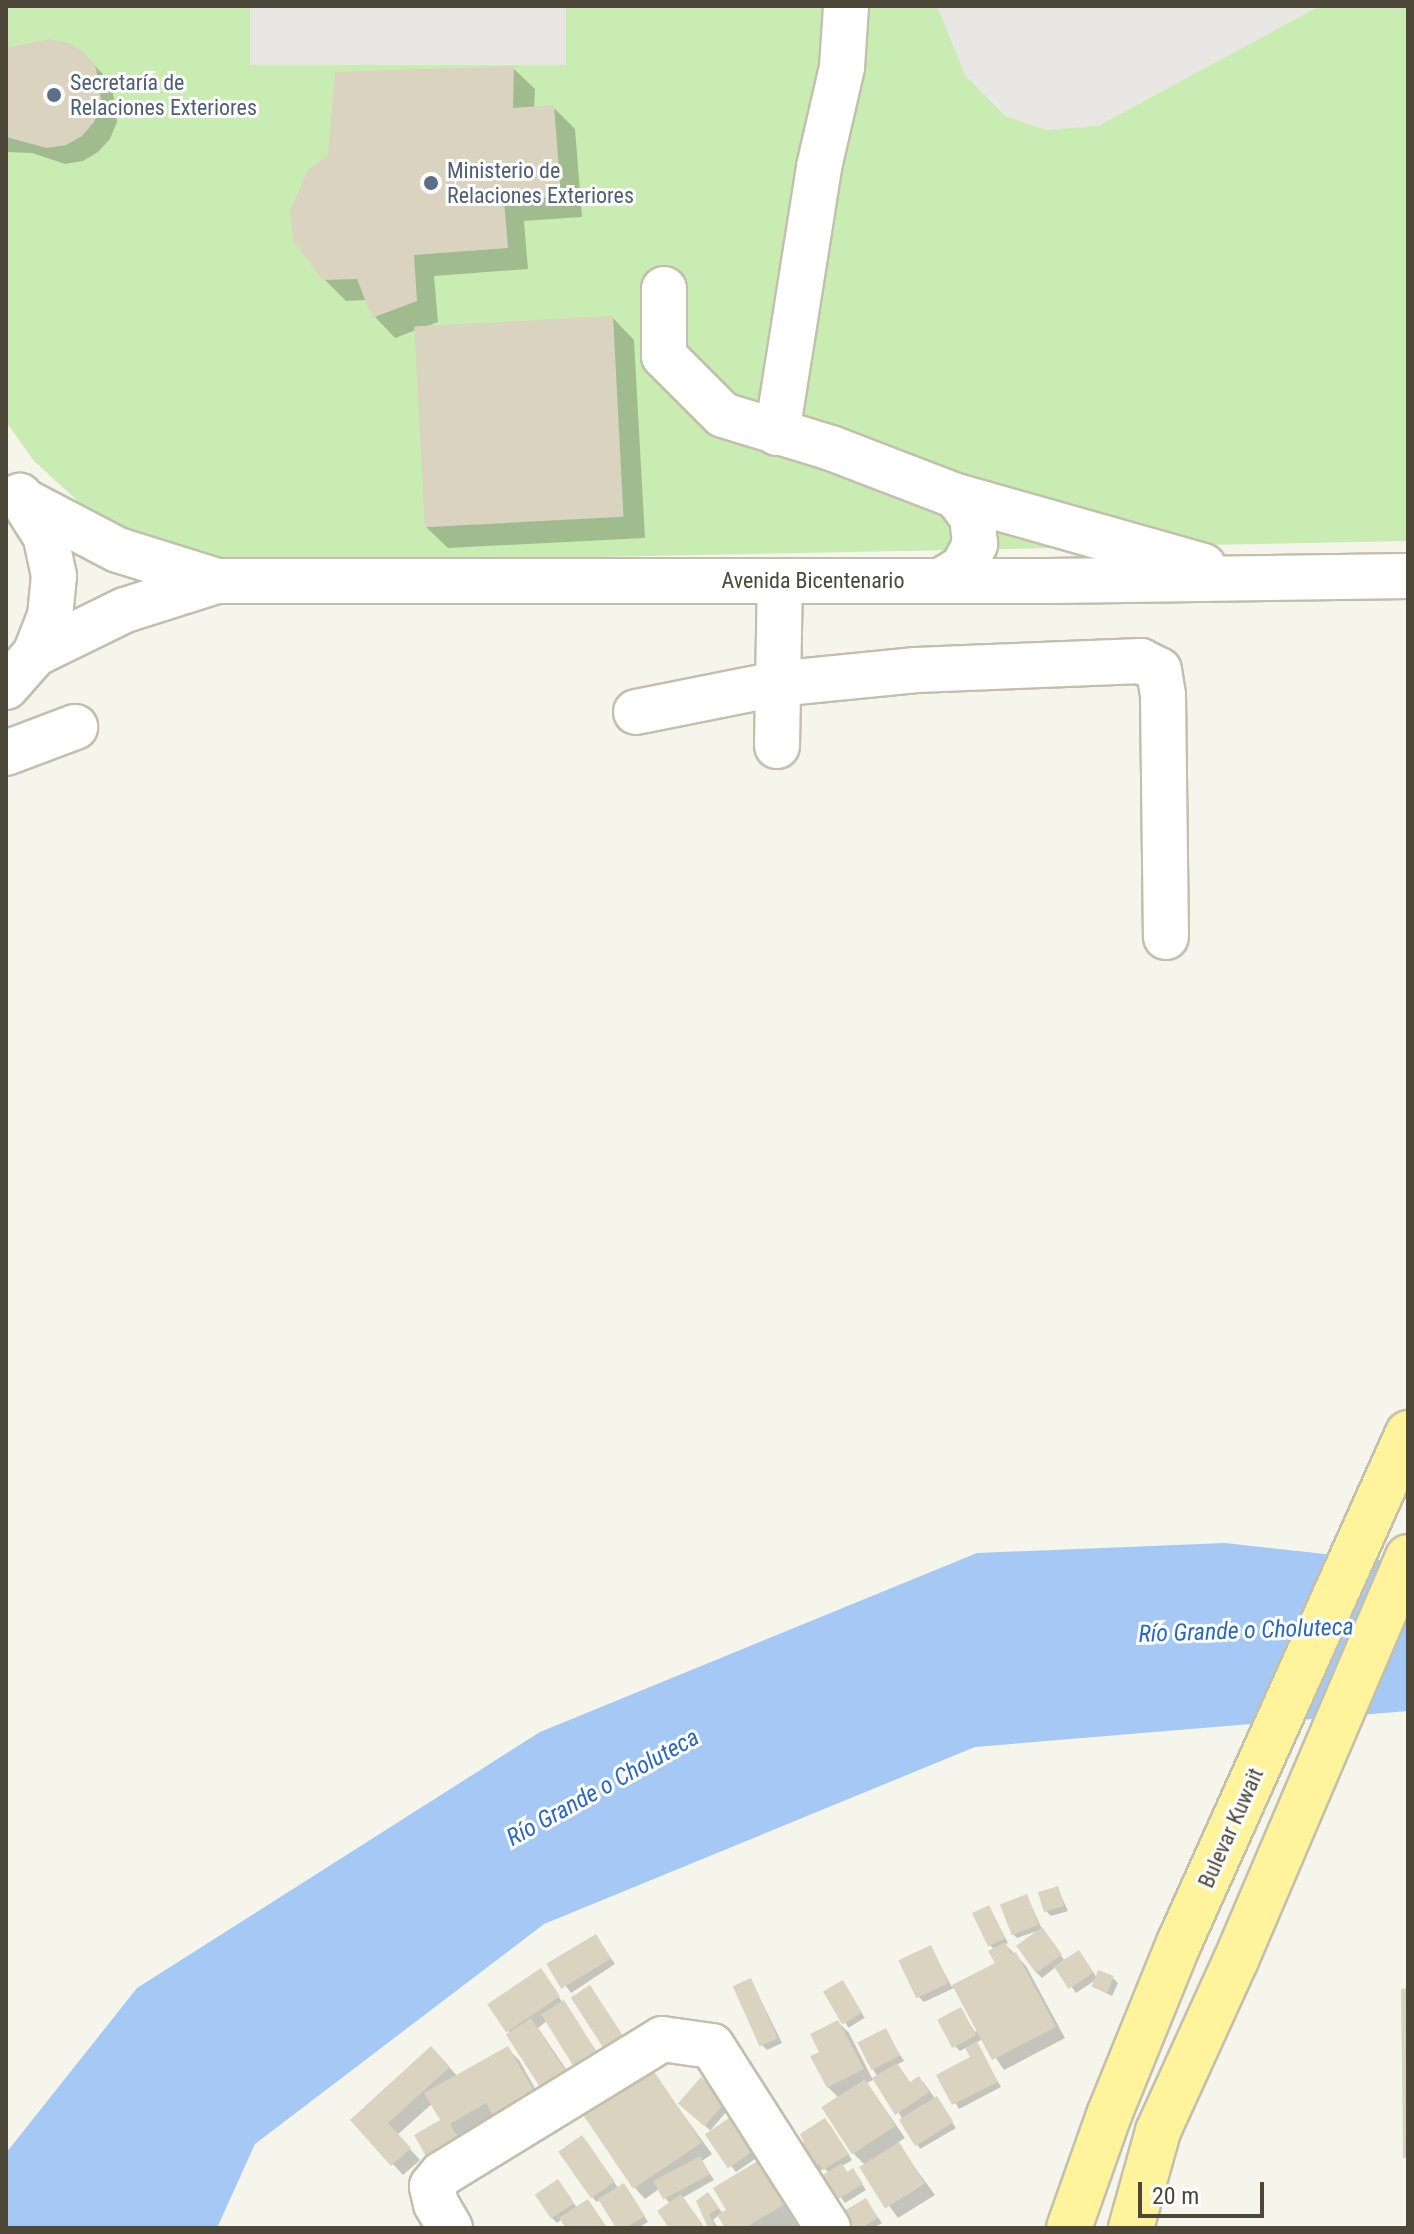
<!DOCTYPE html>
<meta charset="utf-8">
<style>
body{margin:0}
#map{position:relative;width:1414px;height:2234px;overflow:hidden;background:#f6f5ec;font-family:"Roboto Condensed",sans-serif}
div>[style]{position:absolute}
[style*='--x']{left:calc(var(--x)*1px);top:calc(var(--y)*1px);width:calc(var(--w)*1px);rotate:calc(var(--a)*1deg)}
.green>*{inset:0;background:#c9ecb3}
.parking>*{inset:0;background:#e8e7e3;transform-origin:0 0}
.water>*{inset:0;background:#a6c8f5}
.shadow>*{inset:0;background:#0003;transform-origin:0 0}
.building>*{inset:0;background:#d9d3c0;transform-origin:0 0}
.roads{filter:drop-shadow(2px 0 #c3bfad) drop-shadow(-2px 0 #c3bfad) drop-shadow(0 2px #c3bfad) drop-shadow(0 -2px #c3bfad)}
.minor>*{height:44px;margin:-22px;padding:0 22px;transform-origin:22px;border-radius:22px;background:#fff}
.major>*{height:44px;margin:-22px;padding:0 22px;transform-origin:22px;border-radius:22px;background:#fff39c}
.dots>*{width:22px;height:22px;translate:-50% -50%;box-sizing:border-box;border:4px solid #fff;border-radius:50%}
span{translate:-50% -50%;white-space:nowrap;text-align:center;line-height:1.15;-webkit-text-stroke:6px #fff;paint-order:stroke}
.service-label{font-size:22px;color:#4e5e75}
.left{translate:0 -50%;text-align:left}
.street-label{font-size:22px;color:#4c4738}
.water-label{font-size:24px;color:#2968c0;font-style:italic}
.frame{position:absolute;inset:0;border:8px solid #4c4738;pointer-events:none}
.scale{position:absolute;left:1138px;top:2182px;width:126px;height:36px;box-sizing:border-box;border:4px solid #4c4738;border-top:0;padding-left:10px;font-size:24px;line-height:28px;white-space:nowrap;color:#4c4738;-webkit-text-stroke:6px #fff;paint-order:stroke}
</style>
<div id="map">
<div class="green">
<i style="clip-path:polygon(6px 6px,1408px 6px,1408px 541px,242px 564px,166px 549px,80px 503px,34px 461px,6px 422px)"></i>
</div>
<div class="parking">
<i style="left:250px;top:6px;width:316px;height:59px"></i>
<i style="clip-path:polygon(937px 6px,1320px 6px,1098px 126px,1046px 130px,1005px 116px,965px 75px)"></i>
</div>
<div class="water">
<i style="clip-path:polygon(1225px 1543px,1408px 1563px,1408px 1711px,975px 1747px,544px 1924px,255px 2144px,217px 2228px,6px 2228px,6px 2153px,137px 1988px,540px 1732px,977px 1553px)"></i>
</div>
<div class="shadow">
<i style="clip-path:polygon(6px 50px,84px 55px,101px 72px,112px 86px,117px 122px,110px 139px,98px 152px,83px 161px,65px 164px,32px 153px,6px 152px)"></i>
<i style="clip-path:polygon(513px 68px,535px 89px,534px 109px,553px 107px,575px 129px,582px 217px,524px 221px,528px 269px,434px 276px,438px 322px,422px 328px,613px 318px,634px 340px,645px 538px,448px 548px,426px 527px,416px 330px,395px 338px,374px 316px,367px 300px,346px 301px,324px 279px)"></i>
<i style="clip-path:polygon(1058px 1889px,1068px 1911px,1051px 1916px,1046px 1911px)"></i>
<i style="clip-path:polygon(1027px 1896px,1043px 1931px,1065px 1961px,1083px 1957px,1097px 1978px,1113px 1978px,1118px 1983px,1112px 1996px,1094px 1987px,1097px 1979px,1076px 1993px,1057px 1966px,1042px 1978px,1037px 1973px,1037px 1931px,1017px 1938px,1012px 1933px)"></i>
<i style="clip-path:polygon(989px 1907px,1008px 1943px,1005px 1944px,1026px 1966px,1065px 2038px,1004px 2070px,983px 2039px,975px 2043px,1001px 2087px,959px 2109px,939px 2076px,973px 2058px,967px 2047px,960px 2051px,955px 2046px,960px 2009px,975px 2032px,978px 2030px,956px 1987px,924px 2002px,919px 1997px,931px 1948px,952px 1987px,998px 1964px,995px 1950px,989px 1944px)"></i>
<i style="clip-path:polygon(600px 1942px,615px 1964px,571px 1993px,551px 1966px)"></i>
<i style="clip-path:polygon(540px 1970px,604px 2062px,547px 2021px,538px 2028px,581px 2091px,507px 2030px)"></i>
<i style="clip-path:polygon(751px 1980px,782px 2043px,767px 2050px,762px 2045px)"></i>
<i style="left:843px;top:1983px;width:41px;height:19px;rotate:58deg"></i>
<i style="clip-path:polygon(838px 2022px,849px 2033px,873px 2080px,867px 2083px,905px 2138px,897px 2143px,935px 2195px,898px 2218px,861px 2167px,865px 2165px,853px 2153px,839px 2098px,828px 2087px,821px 2053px)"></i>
<i style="clip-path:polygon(885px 2031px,904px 2061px,896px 2065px,910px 2084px,919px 2078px,924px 2083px,956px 2128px,920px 2149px,873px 2069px)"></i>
<i style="clip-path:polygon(508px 2049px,519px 2060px,550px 2115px,495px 2115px,460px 2135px,473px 2158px,433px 2103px,397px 2135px,420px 2160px,403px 2175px,353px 2120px,442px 2059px,458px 2077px)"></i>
<i style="clip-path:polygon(650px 2069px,712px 2154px,702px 2161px,714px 2180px,682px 2198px,704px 2228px,672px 2228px,670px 2204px,659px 2189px,645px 2199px,635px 2188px)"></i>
<i style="left:701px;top:2080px;width:40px;height:32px;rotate:41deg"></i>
<i style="clip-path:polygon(830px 2125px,852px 2160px,842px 2166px,848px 2173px,853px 2171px,866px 2190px,845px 2203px,825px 2176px,829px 2173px,824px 2168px,817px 2173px,812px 2168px)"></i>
<i style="clip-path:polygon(708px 2136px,765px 2152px,736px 2172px)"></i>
<i style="clip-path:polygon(587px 2142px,618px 2188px,628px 2190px,648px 2222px,638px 2228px,619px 2228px,600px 2199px,597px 2202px,592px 2197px)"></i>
<i style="clip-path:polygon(766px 2159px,802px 2211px,792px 2217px,801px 2228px,727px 2228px,719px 2215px,713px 2220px,718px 2228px,711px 2228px,698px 2202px,713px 2200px,723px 2214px)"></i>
<i style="clip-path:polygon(558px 2181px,577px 2208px,588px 2201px,607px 2228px,568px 2228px,562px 2219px,557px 2223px,552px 2218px)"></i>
<i style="clip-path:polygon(866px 2201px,882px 2223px,874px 2228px,856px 2228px)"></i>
</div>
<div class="building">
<i style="clip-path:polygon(50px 39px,69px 43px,85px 53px,96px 68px,102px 105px,94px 122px,82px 136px,66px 145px,47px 148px,6px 137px,6px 48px)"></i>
<i style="clip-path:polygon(514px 66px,513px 108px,554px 105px,561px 196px,504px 201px,508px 248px,414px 255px,417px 301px,372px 318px,357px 279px,323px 280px,293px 241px,290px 210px,308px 170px,328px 155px,335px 72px)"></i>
<i style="left:613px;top:316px;width:201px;height:199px;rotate:87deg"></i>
<i style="left:1058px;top:1886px;width:21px;height:21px;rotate:73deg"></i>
<i style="left:1027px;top:1894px;width:33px;height:29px;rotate:69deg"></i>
<i style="left:989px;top:1905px;width:37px;height:19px;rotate:64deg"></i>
<i style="left:1042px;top:1927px;width:34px;height:32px;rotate:54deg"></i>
<i style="left:596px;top:1934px;width:29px;height:58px;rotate:59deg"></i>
<i style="clip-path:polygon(1005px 1942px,1011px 1954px,1016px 1952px,1056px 2027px,992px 2060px,952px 1985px,995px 1963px,988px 1951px)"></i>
<i style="left:931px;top:1945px;width:42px;height:36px;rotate:65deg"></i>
<i style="left:1079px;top:1950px;width:27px;height:30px;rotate:57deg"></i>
<i style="left:541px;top:1968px;width:34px;height:65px;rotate:56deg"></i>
<i style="left:1098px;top:1970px;width:17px;height:18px;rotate:21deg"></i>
<i style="left:751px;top:1978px;width:66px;height:20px;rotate:66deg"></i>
<i style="left:843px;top:1980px;width:38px;height:23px;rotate:60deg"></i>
<i style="left:590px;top:1985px;width:71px;height:23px;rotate:57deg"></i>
<i style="clip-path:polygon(1408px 1988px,1408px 2158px,1403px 2158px,1401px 1989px)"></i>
<i style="left:564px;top:2000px;width:67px;height:27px;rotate:58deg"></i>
<i style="left:961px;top:2007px;width:32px;height:27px;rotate:62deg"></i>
<i style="left:531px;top:2018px;width:74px;height:30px;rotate:57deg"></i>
<i style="clip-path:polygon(838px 2020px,864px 2069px,827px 2088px,810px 2056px,819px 2052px,810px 2034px)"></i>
<i style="left:886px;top:2028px;width:31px;height:32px;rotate:63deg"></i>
<i style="clip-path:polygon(977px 2041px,998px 2082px,952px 2105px,936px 2075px,970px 2057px,965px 2048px)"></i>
<i style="clip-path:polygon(431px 2046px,450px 2067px,388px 2123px,411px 2148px,391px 2166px,350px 2120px)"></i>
<i style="clip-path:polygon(508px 2046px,541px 2103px,499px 2126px,486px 2103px,450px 2124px,463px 2147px,431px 2165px,414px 2135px,440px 2120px,424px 2093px)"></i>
<i style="clip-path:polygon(897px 2063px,910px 2082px,919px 2076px,929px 2092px,895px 2115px,872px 2078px)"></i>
<i style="left:651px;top:2067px;width:91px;height:83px;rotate:56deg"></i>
<i style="left:701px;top:2077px;width:35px;height:35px;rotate:41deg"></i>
<i style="left:865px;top:2079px;width:56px;height:52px;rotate:57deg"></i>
<i style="left:937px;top:2096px;width:31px;height:45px;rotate:58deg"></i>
<i style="left:738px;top:2112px;width:41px;height:40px;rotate:56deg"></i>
<i style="clip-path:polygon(825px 2118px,849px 2154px,823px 2170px,819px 2164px,810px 2170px,796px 2147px,804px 2142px,800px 2134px)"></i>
<i style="left:582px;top:2135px;width:57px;height:29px;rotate:55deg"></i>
<i style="left:899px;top:2142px;width:49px;height:47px;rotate:58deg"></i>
<i style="left:700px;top:2156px;width:21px;height:53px;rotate:62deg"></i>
<i style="clip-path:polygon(766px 2156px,793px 2199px,745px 2228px,725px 2228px,717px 2215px,726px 2210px,713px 2188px)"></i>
<i style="clip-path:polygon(842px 2163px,847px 2172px,853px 2168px,863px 2184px,838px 2199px,823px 2175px)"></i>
<i style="left:558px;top:2179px;width:29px;height:28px;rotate:56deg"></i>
<i style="clip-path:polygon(624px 2183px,645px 2216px,625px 2228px,616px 2228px,598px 2199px)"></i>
<i style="clip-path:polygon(708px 2192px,719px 2208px,709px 2214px,715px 2228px,708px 2228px,696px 2201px)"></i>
<i style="clip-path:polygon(681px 2194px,705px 2228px,669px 2228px,657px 2211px)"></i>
<i style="clip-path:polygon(866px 2198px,878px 2218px,861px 2228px,854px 2228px,844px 2211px)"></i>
<i style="clip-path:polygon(588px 2199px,607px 2228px,566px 2228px,559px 2218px)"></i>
</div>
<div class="roads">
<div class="minor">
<i style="--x:664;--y:289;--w:67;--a:90"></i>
<i style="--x:664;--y:356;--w:83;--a:45"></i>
<i style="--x:723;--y:415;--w:113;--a:17"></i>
<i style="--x:831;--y:448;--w:134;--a:21"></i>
<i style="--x:956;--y:496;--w:257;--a:15.8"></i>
<i style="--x:777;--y:433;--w:269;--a:-81"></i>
<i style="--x:819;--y:167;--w:103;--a:-77"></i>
<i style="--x:842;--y:67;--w:61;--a:-86.2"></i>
<i style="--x:26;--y:502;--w:104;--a:27.6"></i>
<i style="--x:118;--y:550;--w:104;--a:17.4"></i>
<i style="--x:217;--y:581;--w:832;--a:0"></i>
<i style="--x:1049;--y:581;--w:359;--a:-0.8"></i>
<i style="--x:941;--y:581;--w:26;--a:-32"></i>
<i style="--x:963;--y:567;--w:26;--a:-62"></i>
<i style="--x:975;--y:544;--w:27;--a:-96"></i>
<i style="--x:972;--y:517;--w:26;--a:-127"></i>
<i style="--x:35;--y:654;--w:100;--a:-26.1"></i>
<i style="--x:125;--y:610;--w:96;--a:-17.5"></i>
<i style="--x:6;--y:687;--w:44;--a:-48.7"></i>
<i style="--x:35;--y:654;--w:41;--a:-68.5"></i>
<i style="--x:50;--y:616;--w:40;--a:-84.3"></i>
<i style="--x:54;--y:576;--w:40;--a:-102"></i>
<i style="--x:46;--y:537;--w:49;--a:-122.4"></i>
<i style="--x:636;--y:712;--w:143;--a:-11.3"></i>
<i style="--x:776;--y:684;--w:141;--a:-5.7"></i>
<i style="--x:916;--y:670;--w:225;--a:-2.3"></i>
<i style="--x:1141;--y:661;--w:20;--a:27"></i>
<i style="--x:1159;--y:670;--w:25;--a:81"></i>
<i style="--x:1163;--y:695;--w:242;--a:89.3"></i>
<i style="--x:777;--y:746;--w:165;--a:-89"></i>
<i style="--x:6;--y:753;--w:74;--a:-20.6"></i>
<i style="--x:450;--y:2228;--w:28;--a:-120"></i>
<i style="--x:436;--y:2204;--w:18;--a:-103"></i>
<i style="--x:432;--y:2186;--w:16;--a:-50"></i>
<i style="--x:442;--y:2174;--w:258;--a:-31.5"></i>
<i style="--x:662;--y:2039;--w:50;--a:8"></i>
<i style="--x:712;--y:2046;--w:216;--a:57.5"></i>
</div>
<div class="major">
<i style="--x:1069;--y:2228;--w:120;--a:-70.5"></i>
<i style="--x:1109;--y:2115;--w:186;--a:-67.9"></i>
<i style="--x:1179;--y:1943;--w:559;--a:-65.82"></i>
<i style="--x:1131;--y:2228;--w:101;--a:-74.4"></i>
<i style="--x:1158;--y:2131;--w:188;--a:-65.5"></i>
<i style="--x:1236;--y:1960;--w:438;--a:-66.9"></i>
</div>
</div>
<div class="dots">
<i style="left:54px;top:95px;background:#5c6f8a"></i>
<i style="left:431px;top:183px;background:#5c6f8a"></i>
</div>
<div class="service-label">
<span class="left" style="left:70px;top:95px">Secretaría de<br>Relaciones Exteriores</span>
<span class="left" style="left:447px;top:183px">Ministerio de<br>Relaciones Exteriores</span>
</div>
<div class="street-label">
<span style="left:813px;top:581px">Avenida Bicentenario</span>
<span style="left:1231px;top:1828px;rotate:-66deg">Bulevar Kuwait</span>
</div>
<div class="water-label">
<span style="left:1246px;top:1631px;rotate:-2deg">Río Grande o Choluteca</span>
<span style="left:603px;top:1788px;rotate:-29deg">Río Grande o Choluteca</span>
</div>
<div class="frame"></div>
<div class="scale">20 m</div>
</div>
